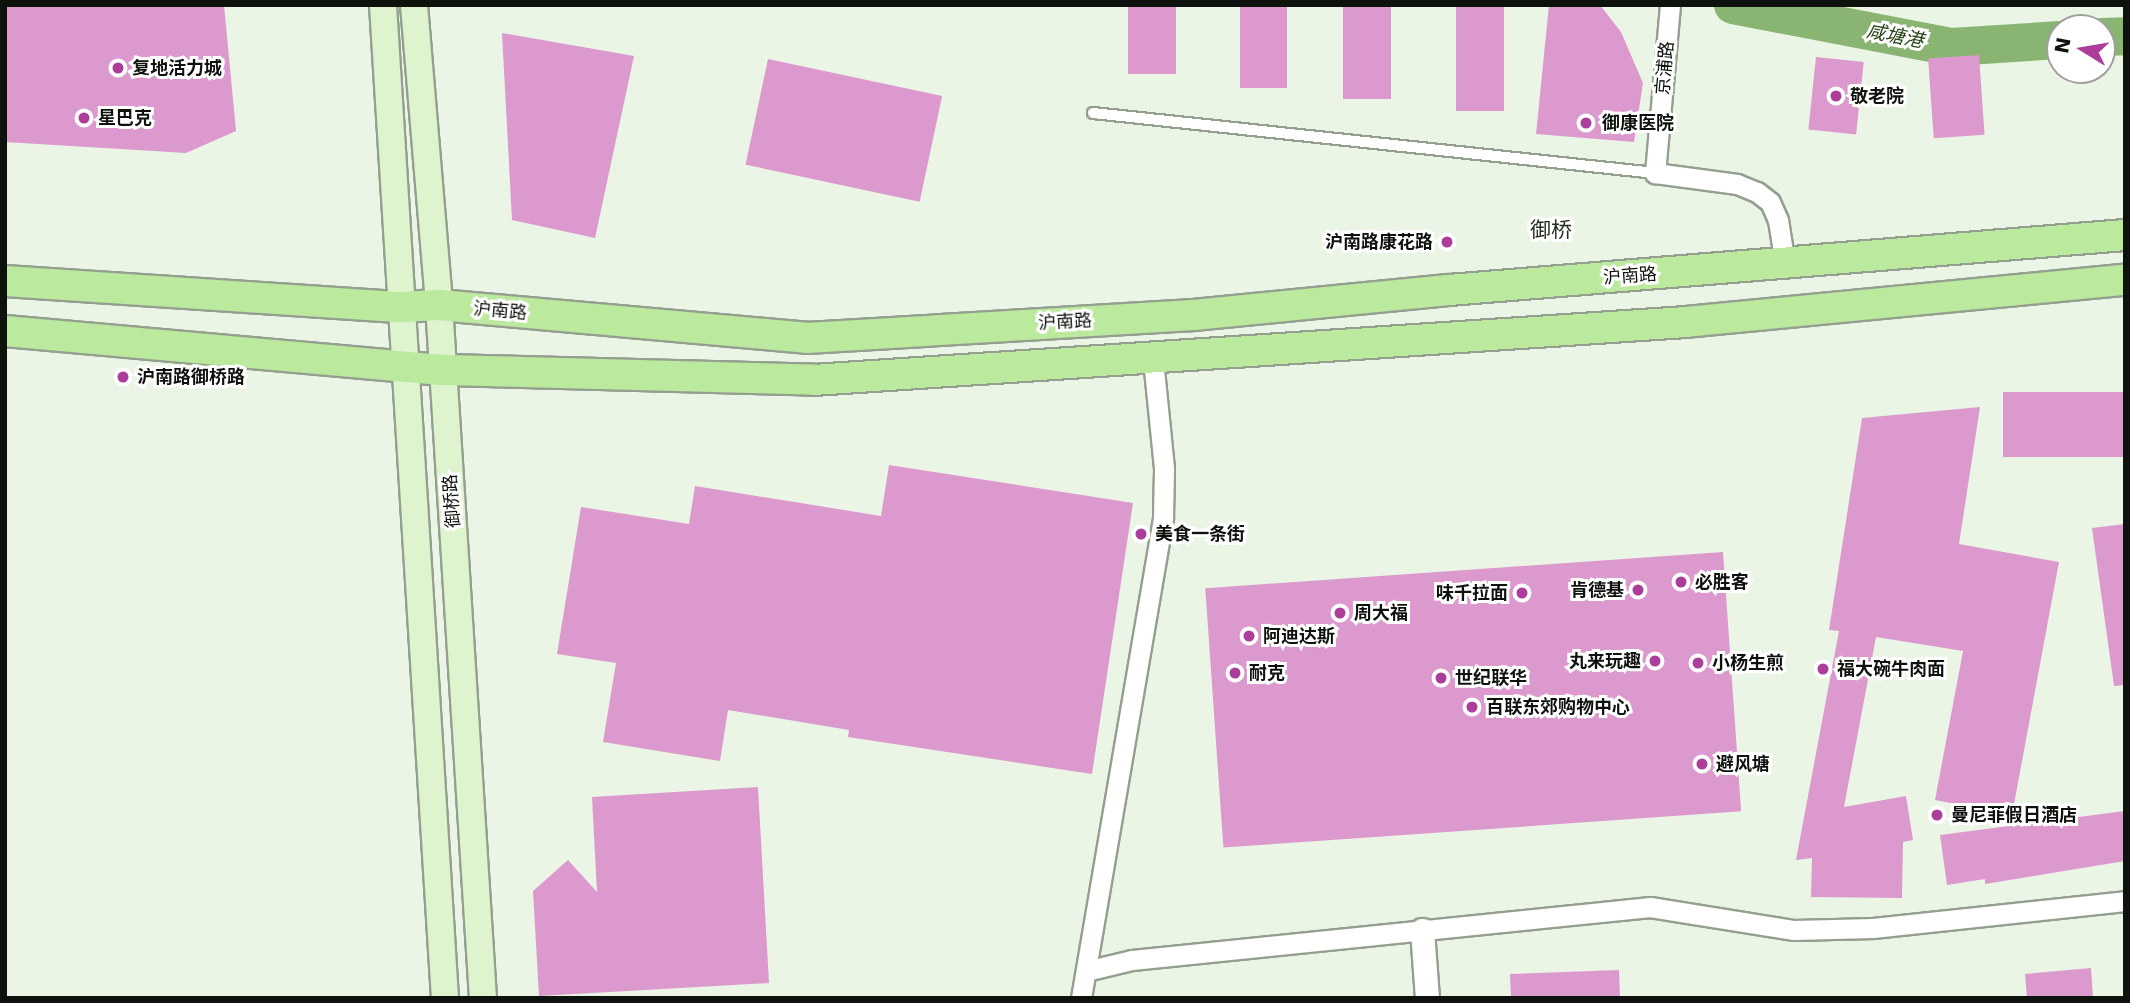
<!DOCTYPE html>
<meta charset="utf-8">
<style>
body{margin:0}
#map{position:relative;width:2130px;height:1003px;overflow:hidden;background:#eaf5e5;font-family:"DejaVu Sans","Noto Sans SC",sans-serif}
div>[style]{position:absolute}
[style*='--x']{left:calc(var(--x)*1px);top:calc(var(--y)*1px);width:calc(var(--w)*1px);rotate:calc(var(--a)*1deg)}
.river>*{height:38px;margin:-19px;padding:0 19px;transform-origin:19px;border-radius:19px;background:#89b471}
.building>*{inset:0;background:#dc99ce;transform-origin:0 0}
.roads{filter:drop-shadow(2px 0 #959f90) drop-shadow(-2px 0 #959f90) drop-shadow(0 2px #959f90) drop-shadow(0 -2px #959f90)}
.service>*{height:10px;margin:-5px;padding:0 5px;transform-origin:5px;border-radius:5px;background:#fff}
.minor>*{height:19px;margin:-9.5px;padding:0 9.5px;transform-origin:9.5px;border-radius:9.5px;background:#fff}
.tertiary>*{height:23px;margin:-11.5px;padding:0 11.5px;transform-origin:11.5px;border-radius:11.5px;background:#fff}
.secondary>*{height:26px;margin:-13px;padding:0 13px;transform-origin:13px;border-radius:13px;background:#ddf4ce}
.primary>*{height:30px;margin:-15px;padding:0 15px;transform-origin:15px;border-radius:15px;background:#bbe99d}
.dots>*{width:19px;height:19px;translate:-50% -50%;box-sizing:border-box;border:4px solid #fff;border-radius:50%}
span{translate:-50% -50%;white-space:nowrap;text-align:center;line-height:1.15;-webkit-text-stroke:6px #fff;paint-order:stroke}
.poi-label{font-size:18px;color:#0e120c;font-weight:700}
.left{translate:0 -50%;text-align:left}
.right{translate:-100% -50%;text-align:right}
.street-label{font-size:18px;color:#0e120c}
.water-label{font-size:19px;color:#274414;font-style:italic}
.quarter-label{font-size:21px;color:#252d21}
.frame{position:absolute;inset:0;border:7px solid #0e120c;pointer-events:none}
.north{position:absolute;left:2046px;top:14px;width:70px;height:70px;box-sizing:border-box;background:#fff;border:2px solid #9fa09e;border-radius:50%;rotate:281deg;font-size:19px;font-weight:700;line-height:28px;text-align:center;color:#0e120c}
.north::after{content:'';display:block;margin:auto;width:24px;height:32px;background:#ac3d9a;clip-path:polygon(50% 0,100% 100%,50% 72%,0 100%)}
</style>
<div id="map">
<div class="river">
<i style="--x:1733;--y:5;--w:223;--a:10.9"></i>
<i style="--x:1952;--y:47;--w:108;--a:-3.7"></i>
<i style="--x:2102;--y:37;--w:23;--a:-2"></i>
</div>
<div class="building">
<i style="clip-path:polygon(5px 5px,224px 5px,236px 131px,186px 153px,5px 142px)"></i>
<i style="left:1128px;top:5px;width:48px;height:69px"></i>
<i style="left:1240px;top:5px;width:47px;height:83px"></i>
<i style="left:1343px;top:5px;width:48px;height:94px"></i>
<i style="left:1456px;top:5px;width:48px;height:106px"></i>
<i style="clip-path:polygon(1549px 5px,1600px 5px,1621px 32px,1643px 83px,1634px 142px,1536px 134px)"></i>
<i style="clip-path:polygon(502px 33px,634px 56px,595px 238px,512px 220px)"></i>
<i style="left:1979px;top:55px;width:80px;height:51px;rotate:86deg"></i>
<i style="left:1816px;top:57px;width:48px;height:73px;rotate:6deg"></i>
<i style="left:768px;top:59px;width:178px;height:108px;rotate:12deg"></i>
<i style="left:2125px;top:392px;width:65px;height:122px;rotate:90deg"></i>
<i style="clip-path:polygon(1980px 407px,1959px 544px,2059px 562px,2012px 815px,1935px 800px,1963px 651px,1876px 637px,1844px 807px,1906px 796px,1913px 840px,1903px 842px,1902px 898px,1811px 897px,1812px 858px,1796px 860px,1839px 631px,1829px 630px,1862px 418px)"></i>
<i style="clip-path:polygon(889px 465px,1133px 503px,1092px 774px,848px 737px,849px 730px,728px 710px,720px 761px,603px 742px,616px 663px,557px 654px,581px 507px,689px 524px,695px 486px,881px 516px)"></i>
<i style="clip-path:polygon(2125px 524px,2125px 685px,2114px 686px,2092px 528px)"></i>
<i style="left:1723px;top:552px;width:260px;height:519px;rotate:86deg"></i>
<i style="clip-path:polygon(758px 787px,769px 983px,539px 996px,533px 891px,568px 860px,597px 892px,592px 797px)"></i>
<i style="clip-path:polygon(2125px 811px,2125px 861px,1985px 884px,1985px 879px,1947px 885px,1940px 835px)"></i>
<i style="clip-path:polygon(2091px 968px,2093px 998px,2027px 998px,2025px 974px)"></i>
<i style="clip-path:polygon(1619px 970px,1620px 998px,1511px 998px,1510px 974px)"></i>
</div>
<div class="roads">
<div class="service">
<i style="--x:1093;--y:113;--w:565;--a:6.09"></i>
</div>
<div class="minor">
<i style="--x:1670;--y:5;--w:169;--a:95.1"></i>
<i style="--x:1655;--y:173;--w:83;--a:7.6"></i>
<i style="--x:1737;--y:184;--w:22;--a:22"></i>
<i style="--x:1757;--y:192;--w:16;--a:38"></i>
<i style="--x:1770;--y:202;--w:20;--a:66"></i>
<i style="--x:1778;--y:220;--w:45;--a:81"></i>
<i style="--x:1086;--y:971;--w:47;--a:-13.4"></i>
<i style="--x:1132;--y:960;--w:521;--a:-5.84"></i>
<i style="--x:1650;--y:907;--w:146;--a:9.1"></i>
<i style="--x:1794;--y:930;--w:79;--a:-1.5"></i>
<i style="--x:1873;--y:928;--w:253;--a:-6.1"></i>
<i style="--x:1081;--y:998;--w:488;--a:-80.3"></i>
<i style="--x:1163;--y:517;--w:49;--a:-88.8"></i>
<i style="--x:1164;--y:468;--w:110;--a:-95.8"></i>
</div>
<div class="tertiary">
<i style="--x:1422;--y:930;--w:68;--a:85.8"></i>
</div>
<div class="secondary">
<i style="--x:383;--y:5;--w:995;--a:86.43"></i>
<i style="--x:414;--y:5;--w:301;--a:85.2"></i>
<i style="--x:439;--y:305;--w:694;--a:86.37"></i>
</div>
<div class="primary">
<i style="--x:5;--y:281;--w:397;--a:3.8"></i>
<i style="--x:401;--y:307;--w:38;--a:-3"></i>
<i style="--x:439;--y:305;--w:369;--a:5.1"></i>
<i style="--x:807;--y:338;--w:387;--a:-3.4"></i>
<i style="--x:1193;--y:315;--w:257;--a:-5.6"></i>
<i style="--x:1449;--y:290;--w:678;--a:-4.65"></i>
<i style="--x:5;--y:331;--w:440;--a:5.1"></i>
<i style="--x:443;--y:370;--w:370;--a:1.5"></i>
<i style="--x:813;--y:380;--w:875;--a:-3.8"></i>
<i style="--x:1686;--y:322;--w:441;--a:-5.5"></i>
</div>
</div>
<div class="dots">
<i style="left:118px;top:68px;background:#ac3d9a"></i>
<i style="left:1836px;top:96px;background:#ac3d9a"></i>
<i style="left:84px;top:118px;background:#ac3d9a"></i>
<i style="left:1586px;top:123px;background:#ac3d9a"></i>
<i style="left:1447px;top:242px;background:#ac3d9a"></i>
<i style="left:123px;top:377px;background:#ac3d9a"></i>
<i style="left:1141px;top:534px;background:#ac3d9a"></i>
<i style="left:1681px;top:582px;background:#ac3d9a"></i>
<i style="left:1638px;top:590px;background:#ac3d9a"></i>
<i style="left:1522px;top:593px;background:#ac3d9a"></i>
<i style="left:1340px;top:613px;background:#ac3d9a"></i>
<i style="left:1249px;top:636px;background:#ac3d9a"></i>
<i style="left:1655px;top:661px;background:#ac3d9a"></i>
<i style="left:1698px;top:663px;background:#ac3d9a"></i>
<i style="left:1823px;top:669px;background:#ac3d9a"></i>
<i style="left:1235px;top:673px;background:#ac3d9a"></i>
<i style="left:1441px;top:678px;background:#ac3d9a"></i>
<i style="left:1472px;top:707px;background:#ac3d9a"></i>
<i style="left:1702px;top:764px;background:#ac3d9a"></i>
<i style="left:1937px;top:815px;background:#ac3d9a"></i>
</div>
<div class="poi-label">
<span class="left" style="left:132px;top:68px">复地活力城</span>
<span class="left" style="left:1850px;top:96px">敬老院</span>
<span class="left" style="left:98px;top:118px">星巴克</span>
<span class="left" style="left:1602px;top:123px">御康医院</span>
<span class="right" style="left:1433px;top:242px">沪南路康花路</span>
<span class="left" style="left:137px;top:377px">沪南路御桥路</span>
<span class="left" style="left:1155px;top:534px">美食一条街</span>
<span class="left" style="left:1695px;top:582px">必胜客</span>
<span class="right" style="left:1624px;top:590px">肯德基</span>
<span class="right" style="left:1508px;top:593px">味千拉面</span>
<span class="left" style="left:1354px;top:613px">周大福</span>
<span class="left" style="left:1263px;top:636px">阿迪达斯</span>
<span class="right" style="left:1641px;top:661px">丸来玩趣</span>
<span class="left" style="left:1712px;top:663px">小杨生煎</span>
<span class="left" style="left:1837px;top:669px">福大碗牛肉面</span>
<span class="left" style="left:1249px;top:673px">耐克</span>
<span class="left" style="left:1455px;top:678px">世纪联华</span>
<span class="left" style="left:1486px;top:707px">百联东郊购物中心</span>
<span class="left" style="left:1716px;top:764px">避风塘</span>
<span class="left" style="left:1951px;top:815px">曼尼菲假日酒店</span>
</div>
<div class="street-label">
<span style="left:1665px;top:68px;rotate:-85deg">京浦路</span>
<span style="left:1630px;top:276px;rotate:-4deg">沪南路</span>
<span style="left:500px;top:311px;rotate:5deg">沪南路</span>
<span style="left:1065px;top:322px;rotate:-3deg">沪南路</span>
<span style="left:452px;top:501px;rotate:-94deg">御桥路</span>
</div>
<div class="water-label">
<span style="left:1895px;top:36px;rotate:11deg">咸塘港</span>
</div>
<div class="quarter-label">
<span style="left:1551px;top:230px">御桥</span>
</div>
<div class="frame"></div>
<div class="north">N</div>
</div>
